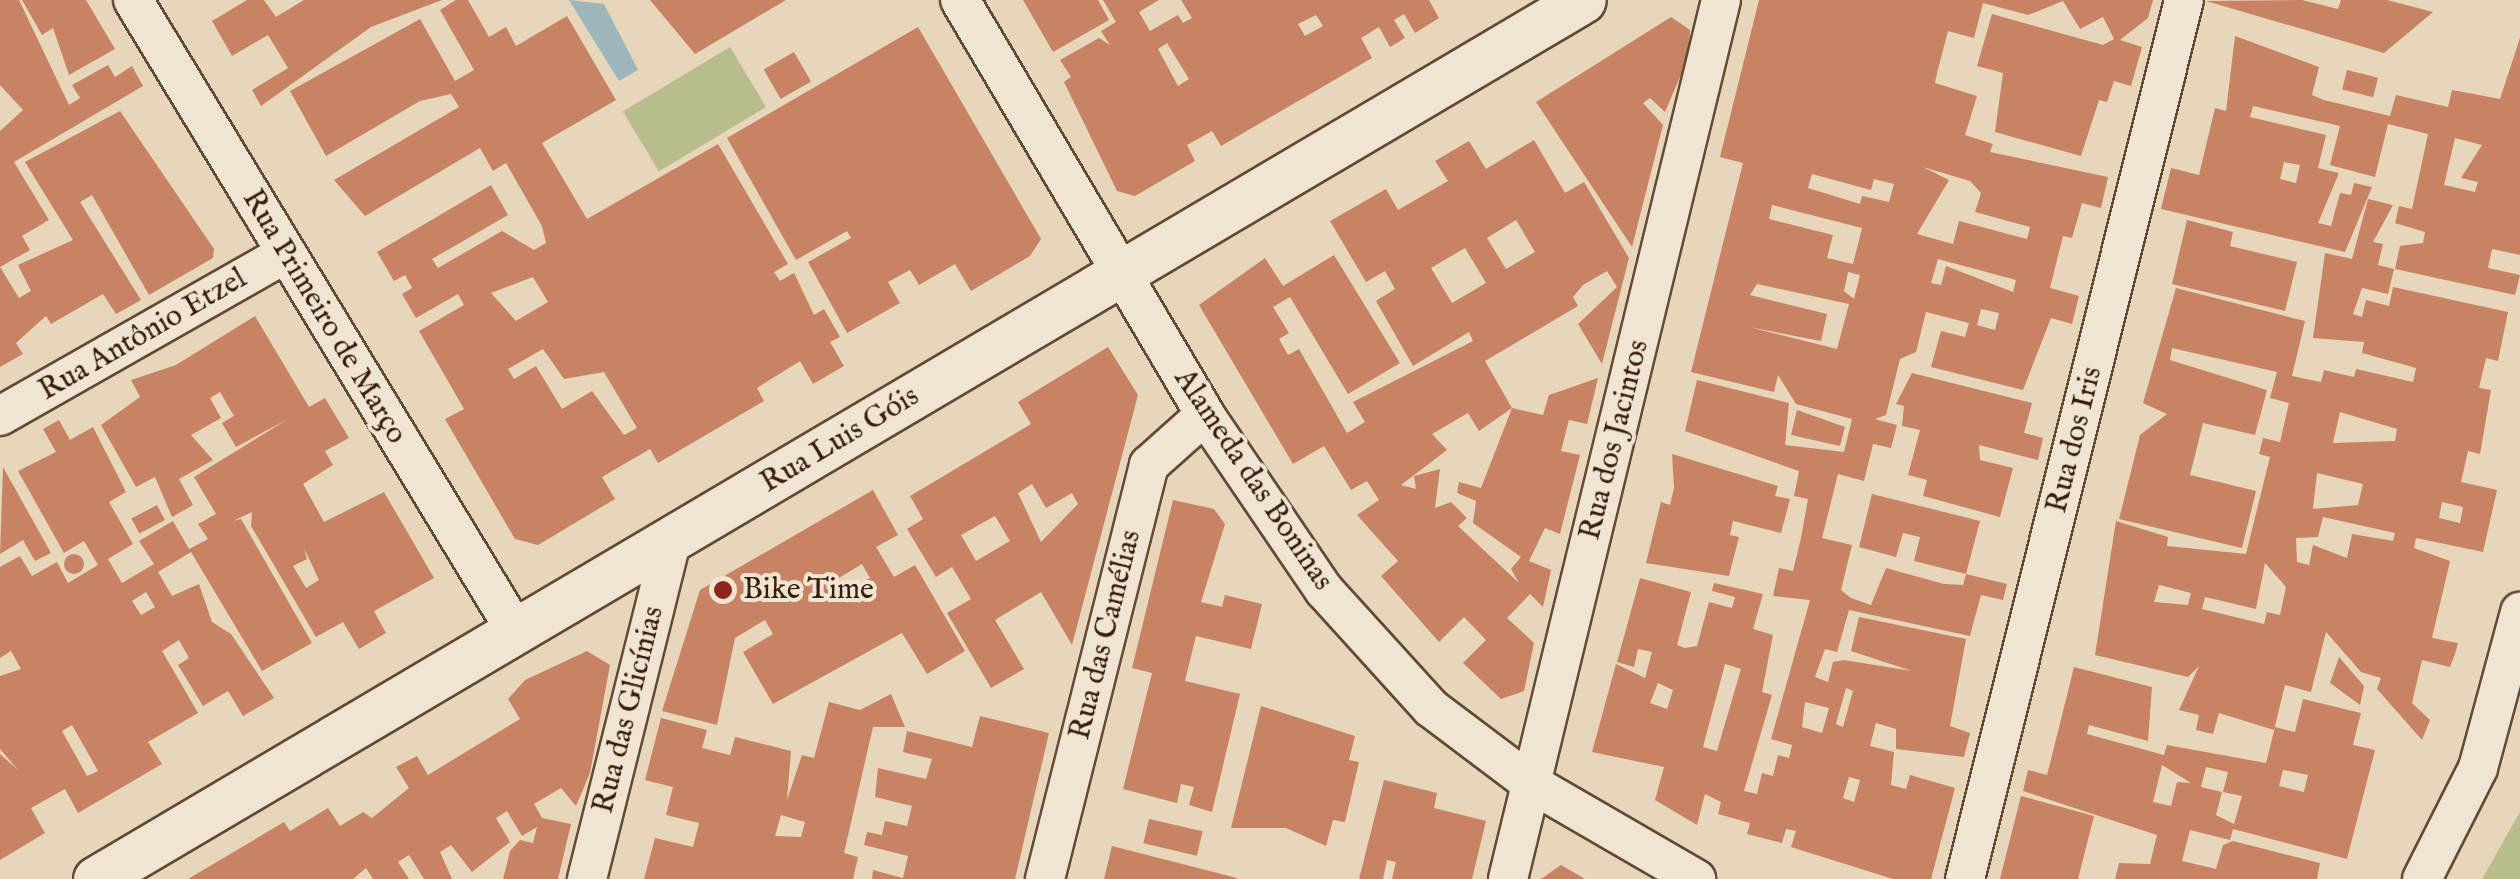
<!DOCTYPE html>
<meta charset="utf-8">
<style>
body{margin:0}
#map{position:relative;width:2520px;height:879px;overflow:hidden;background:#e8d6ba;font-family:"IM FELL English",serif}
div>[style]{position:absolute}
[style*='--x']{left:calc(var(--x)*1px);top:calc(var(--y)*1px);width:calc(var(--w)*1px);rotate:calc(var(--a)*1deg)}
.green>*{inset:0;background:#b9bd8d;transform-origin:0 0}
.water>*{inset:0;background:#9db6bc}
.building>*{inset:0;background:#c78364;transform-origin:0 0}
.round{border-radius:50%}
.roads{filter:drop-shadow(2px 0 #624a35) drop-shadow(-2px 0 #624a35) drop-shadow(0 2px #624a35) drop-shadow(0 -2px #624a35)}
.minor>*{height:38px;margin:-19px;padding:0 19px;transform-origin:19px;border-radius:19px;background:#f0e4d2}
.tertiary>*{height:45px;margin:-22.5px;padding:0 22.5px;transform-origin:22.5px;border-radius:22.5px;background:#f0e4d2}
.dots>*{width:28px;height:28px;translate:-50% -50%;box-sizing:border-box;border:5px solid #f0e4d2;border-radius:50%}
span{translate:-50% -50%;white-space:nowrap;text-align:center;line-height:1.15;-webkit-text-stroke:8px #f0e4d2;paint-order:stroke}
.street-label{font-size:30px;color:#361c09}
.poi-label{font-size:30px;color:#361c09}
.left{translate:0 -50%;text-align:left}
</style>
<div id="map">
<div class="green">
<i style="left:730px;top:47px;width:70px;height:125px;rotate:59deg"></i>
<i style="clip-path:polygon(2520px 812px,2520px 879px,2482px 879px)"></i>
</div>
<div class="water">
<i style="clip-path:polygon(569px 0,604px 4px,638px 70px,619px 81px)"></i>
</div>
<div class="building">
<i style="clip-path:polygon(0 0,19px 0,69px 105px,80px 98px,72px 85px,108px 65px,115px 77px,132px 66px,143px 86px,14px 162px,49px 220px,22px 236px,30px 250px,0 267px,19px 298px,31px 291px,18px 265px,73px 240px,25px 162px,120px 111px,214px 249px,213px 258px,149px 295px,92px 195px,80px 202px,141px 300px,116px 314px,103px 294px,51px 324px,46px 316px,16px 343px,23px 354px,0 367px,0 131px,23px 110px,0 85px)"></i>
<i style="clip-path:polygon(22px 0,86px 0,115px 49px,69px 75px,53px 28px,42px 35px)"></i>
<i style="clip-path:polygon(247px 0,264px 0,276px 17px,304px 0,442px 0,371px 27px,261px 106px,252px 90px,288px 68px,268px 35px,232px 56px,212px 21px)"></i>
<i style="clip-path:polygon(evenodd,456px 0,468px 0,489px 37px,506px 27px,516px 46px,567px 16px,616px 100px,542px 143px,587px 219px,718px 144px,788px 264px,774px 272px,780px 281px,794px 273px,814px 315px,824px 309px,840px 337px,830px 342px,844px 366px,813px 384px,800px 361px,757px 388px,764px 401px,658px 463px,650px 449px,602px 477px,615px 499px,538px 545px,515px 539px,445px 419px,464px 409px,419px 331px,464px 305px,458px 294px,416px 318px,402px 294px,412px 288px,405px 275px,394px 281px,377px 252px,491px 185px,508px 215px,432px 259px,438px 268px,502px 231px,534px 250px,546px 243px,542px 226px,506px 163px,493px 171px,480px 148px,365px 216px,334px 180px,459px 107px,451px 94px,420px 101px,326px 156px,290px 91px,420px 19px,455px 81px,474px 70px,440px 10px,456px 0,533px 277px,548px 302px,516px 321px,491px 293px,533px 277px,456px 0,543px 349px,564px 379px,604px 372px,637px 428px,624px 435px,592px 391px,562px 409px,536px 366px,514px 379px,508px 369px,543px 349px)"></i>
<i style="clip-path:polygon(650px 0,786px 0,695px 54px)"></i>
<i style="clip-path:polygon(1023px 0,1098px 0,1109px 20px,1053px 52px)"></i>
<i style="clip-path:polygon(evenodd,1103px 0,1159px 0,1139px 12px,1150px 31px,1178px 15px,1183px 23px,1192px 18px,1181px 0,1429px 0,1439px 18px,1415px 33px,1404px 14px,1394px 20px,1405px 38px,1390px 47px,1379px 27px,1361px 38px,1372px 58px,1221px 146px,1212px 131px,1187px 145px,1195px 161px,1135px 196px,1117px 191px,1064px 82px,1071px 77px,1060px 60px,1099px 38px,1110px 45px,1101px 31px,1116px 22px,1103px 0,1316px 15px,1323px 26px,1305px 36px,1298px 24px,1316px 15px,1103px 0,1167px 43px,1189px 79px,1178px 86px,1158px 49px,1167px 43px)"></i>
<i style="clip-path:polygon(evenodd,1759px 0,2153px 0,2148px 18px,2120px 40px,2142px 47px,2131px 86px,2114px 81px,2107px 102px,2099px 100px,2081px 156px,1995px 132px,2003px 73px,1977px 66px,1992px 14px,2103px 45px,2114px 39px,2103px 17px,2080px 29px,2063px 1px,2028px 15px,1983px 3px,1974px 38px,1948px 31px,1937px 73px,1935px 83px,1977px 96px,1965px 135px,1993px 144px,1990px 152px,2108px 177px,2101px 208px,2082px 203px,2072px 238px,2063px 236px,2050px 288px,2079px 296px,2072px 324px,2051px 318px,2023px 390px,1931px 367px,1941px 331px,1965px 337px,1969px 323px,1926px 312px,1916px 352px,1900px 359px,1886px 415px,1875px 419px,1897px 425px,1891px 448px,1873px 444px,1864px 481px,1838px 474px,1822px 538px,1852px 545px,1841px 590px,1851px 598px,1871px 605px,1886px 568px,1944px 584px,1963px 585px,1966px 574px,2007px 584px,2003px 600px,1981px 595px,1970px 636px,1849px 610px,1837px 652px,1825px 649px,1815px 677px,1828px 682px,1833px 662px,1844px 660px,1912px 671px,1851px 651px,1859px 617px,1966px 639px,1950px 726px,1970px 733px,1964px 757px,1896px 749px,1896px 729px,1876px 723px,1870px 746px,1894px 752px,1891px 785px,1906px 789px,1910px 775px,1955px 788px,1931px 879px,1893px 879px,1791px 847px,1796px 831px,1786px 829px,1782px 843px,1747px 834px,1750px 823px,1718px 814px,1721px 802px,1705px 794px,1697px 825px,1655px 800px,1664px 767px,1592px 752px,1616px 664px,1645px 678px,1652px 652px,1638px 649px,1634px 667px,1617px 662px,1640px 578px,1691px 592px,1677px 645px,1685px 648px,1697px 646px,1709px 602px,1732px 608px,1735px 597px,1712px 591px,1714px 583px,1763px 594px,1753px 629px,1773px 635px,1762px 692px,1772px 695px,1744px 791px,1757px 794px,1762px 773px,1773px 776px,1778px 755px,1789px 758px,1792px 745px,1771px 739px,1810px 600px,1773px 596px,1779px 568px,1793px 571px,1801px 538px,1808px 499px,1794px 496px,1799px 471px,1685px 431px,1697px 380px,1789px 403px,1785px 445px,1844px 452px,1852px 419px,1796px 404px,1778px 375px,1774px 392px,1691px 372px,1743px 163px,1720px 157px,1759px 0,1923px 167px,1970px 181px,1981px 193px,1975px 212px,2030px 227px,2027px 239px,1959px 221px,1953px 244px,1917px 234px,1949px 180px,1923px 167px,1759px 0,1812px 174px,1871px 190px,1874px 179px,1894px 184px,1889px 202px,1862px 196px,1860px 204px,1808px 188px,1812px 174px,1759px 0,1772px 205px,1862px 228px,1853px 264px,1827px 258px,1833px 235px,1769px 219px,1772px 205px,1759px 0,1938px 259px,2016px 280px,2013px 292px,1946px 266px,1941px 285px,1931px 283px,1938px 259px,1759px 0,1848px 272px,1860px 275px,1854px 299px,1844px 291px,1848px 272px,1759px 0,1757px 284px,1849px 304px,1837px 349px,1749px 327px,1821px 341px,1827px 314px,1750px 295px,1757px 284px,1759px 0,1981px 309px,1999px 313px,1995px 330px,1977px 325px,1981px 309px,1759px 0,1725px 664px,1741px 669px,1717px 751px,1703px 747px,1725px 664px,1759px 0,1658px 683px,1673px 690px,1667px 709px,1650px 703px,1658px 683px,1759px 0,1846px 688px,1853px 691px,1843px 727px,1836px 724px,1846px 688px,1759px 0,1805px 702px,1829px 708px,1822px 733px,1802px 727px,1805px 702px,1759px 0,1849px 777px,1860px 780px,1854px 802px,1843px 798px,1849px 777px)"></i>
<i style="clip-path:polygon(2302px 0,2338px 9px,2341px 0,2387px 0,2433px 12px,2384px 53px,2206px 1px)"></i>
<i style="clip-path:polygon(1671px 17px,1690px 30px,1689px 56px,1665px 112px,1650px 98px,1643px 103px,1663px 125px,1632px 247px,1536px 102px)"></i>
<i style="clip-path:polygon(918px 27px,1041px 239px,1030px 256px,971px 291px,955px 264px,919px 285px,910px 270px,888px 282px,900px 303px,847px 333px,808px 262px,851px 238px,847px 231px,796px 260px,727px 138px)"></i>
<i style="clip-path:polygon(evenodd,2235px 36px,2319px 67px,2312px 95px,2324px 100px,2390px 116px,2396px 95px,2448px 107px,2452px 90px,2500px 99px,2520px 38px,2520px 255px,2492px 249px,2488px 268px,2520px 275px,2515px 295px,2395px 269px,2400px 246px,2423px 243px,2425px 232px,2395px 223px,2399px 206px,2412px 209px,2428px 134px,2388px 124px,2375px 177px,2330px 165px,2340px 126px,2253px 106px,2250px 117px,2326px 135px,2318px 168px,2339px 173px,2318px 223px,2331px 226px,2340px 193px,2351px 195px,2354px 183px,2372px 187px,2345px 252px,2161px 209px,2171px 168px,2199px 175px,2215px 108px,2226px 111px,2235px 36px,2455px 138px,2482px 145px,2461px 178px,2478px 182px,2475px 192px,2444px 185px,2455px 138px,2235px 36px,2284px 162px,2300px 165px,2296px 183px,2280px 179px,2284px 162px)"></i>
<i style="left:794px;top:52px;width:34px;height:35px;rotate:60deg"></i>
<i style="left:2347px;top:70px;width:32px;height:20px;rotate:14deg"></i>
<i style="clip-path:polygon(evenodd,1534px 140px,1565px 193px,1584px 182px,1629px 258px,1602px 364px,1578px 324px,1617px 287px,1607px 271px,1583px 285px,1573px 297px,1578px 306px,1485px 361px,1512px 408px,1543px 415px,1549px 395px,1598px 378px,1587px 424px,1569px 420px,1561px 451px,1580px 455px,1560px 534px,1545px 528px,1529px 561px,1551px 570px,1543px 607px,1530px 594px,1507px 618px,1534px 643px,1524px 691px,1501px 699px,1463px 663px,1486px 640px,1464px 617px,1439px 642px,1381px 576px,1398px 561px,1357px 515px,1379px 500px,1367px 481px,1351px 490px,1324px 446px,1293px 464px,1199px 305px,1265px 258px,1283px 286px,1334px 255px,1400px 363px,1348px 394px,1290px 297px,1273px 307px,1289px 333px,1279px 339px,1288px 355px,1299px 349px,1347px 433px,1365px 422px,1353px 402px,1473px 341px,1469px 332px,1413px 366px,1376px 301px,1395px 289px,1385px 271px,1366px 282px,1330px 221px,1386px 189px,1398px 210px,1448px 181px,1435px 161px,1469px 141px,1486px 169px,1534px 140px,1516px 220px,1535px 252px,1506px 269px,1487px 238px,1516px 220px,1534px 140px,1465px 248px,1486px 283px,1452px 303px,1431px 268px,1465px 248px,1534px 140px,1512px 408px,1481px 488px,1459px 482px,1457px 493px,1476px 501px,1473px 523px,1521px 557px,1511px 569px,1519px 583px,1458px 526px,1467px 518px,1451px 502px,1435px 508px,1440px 469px,1414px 476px,1416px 489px,1401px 485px,1447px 450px,1432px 434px,1468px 413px,1479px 431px,1512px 408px)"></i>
<i style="clip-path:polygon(evenodd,2368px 199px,2393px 205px,2373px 242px,2383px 244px,2378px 265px,2394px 269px,2388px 294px,2362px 288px,2353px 314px,2362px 317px,2366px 300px,2389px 306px,2393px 287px,2508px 312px,2498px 361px,2486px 358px,2479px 388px,2491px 390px,2480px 454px,2468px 451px,2461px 482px,2497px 490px,2483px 552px,2416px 538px,2414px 548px,2450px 561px,2432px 638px,2458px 643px,2455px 654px,2450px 667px,2422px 660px,2412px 703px,2430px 720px,2422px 740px,2377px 689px,2381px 678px,2361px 672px,2326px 632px,2311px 692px,2285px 685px,2274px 730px,2219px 713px,2213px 734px,2196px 730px,2199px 715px,2179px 710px,2199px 666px,2188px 677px,2095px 655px,2116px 521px,2168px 537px,2167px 546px,2246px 554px,2270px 457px,2259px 454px,2263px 438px,2280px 442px,2289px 403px,2270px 398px,2277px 372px,2172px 348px,2170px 360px,2267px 390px,2255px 435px,2203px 423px,2190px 475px,2256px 491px,2242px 548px,2119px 519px,2140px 435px,2167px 414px,2143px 403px,2176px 288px,2305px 321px,2292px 376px,2321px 382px,2324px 370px,2354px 377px,2356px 369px,2413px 382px,2416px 368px,2362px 353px,2364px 342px,2313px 338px,2325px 253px,2352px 259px,2368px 199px,2340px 412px,2397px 429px,2395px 441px,2333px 443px,2340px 412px,2368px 199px,2317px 473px,2363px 484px,2358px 505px,2313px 509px,2317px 473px,2368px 199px,2442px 502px,2463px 507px,2460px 523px,2439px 518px,2442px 502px,2368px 199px,2323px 517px,2395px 533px,2393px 541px,2352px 534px,2347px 558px,2313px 545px,2309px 565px,2297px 562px,2296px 538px,2318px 537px,2323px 517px,2368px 199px,2265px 563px,2286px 587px,2280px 615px,2267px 612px,2264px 624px,2202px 609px,2205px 597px,2256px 609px,2265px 563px,2368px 199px,2159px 585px,2191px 593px,2188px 605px,2154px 602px,2159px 585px)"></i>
<i style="clip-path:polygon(2187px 220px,2233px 232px,2230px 246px,2297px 262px,2285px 311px,2172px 284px)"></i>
<i style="clip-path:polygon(evenodd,255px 316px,309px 407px,325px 398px,349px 438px,325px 451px,333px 465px,303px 484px,324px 522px,384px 492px,434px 578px,374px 611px,386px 633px,359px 649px,343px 622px,316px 637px,251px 526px,252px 512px,233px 521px,241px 519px,312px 643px,262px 671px,191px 552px,158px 572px,172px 596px,199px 584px,212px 622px,231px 634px,274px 698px,243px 716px,228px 691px,203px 706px,178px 665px,189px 658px,179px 640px,162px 651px,198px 713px,148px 742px,162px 764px,78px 813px,65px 789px,31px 808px,45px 833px,0 860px,0 754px,18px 770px,0 749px,0 676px,21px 669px,11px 651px,0 658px,0 567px,20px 556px,32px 576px,57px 562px,68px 583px,98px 565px,84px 541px,64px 553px,18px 471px,56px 452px,43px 429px,59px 420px,70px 440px,93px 427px,126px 492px,109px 502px,133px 544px,108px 559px,122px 583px,154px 564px,139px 541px,173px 521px,189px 549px,208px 539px,198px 524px,216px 514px,194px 477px,288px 419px,236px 447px,222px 423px,234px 416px,220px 392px,210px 398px,221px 418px,191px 435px,213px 460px,179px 479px,193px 505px,172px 517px,155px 477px,136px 487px,101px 425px,140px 397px,131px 380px,176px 365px,255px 316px,304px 548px,319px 580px,306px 588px,293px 566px,307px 559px,304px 548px,255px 316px,146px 592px,155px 607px,141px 615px,132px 601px,146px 592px,255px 316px,72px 725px,98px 771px,87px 776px,62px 731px,72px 725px)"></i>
<i style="clip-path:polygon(evenodd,1108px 347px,1138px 395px,1072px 645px,1041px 592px,995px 620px,1024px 669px,991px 688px,947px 613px,971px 599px,952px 567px,936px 577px,907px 529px,923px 519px,910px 496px,1031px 424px,1018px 402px,1108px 347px,1032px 484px,1046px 508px,1072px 493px,1078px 504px,1041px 542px,1018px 493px,1032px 484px,1108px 347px,995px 516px,1010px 541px,976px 561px,961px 535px,995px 516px)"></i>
<i style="clip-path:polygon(1912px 373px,2032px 403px,2024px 433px,2043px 438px,2038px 460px,1979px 445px,1980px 460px,2013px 468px,2000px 517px,1923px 496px,1927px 480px,1908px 475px,1920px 430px,1902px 426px,1904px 406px,1896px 404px)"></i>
<i style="clip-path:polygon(1797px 410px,1845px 427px,1840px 446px,1791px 435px)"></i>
<i style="clip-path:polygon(1672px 454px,1778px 486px,1775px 496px,1790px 499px,1781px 533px,1733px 521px,1730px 535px,1739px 537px,1729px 576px,1646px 563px,1661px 502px,1670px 505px,1674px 488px)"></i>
<i style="clip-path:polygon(3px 467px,51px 553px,35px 561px,23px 540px,0 554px)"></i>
<i style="clip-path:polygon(evenodd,873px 490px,898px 535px,876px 547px,894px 577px,915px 565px,965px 651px,927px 674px,902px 633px,773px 704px,743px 652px,773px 634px,765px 620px,735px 638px,717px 725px,662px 711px,700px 590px,873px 490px,862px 564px,870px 578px,836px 597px,829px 584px,862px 564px)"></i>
<i style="clip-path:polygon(1872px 494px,1980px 521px,1966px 574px,1914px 561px,1920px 537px,1903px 533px,1896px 557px,1859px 547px)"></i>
<i style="clip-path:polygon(1173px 500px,1214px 509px,1225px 524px,1201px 602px,1222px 607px,1225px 595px,1262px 604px,1251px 649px,1196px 636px,1185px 681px,1240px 694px,1212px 812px,1189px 805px,1194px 787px,1181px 784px,1177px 803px,1123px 789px,1152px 673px,1132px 668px)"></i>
<i style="left:157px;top:505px;width:17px;height:29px;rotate:62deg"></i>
<i class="round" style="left:64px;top:554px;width:20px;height:20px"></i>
<i style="clip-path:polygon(587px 651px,610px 665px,590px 773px,576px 806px,561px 788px,534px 804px,542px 818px,571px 824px,558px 879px,503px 879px,510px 851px,520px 840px,533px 843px,537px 827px,522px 836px,507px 811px,496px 818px,510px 842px,472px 872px,451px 845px,440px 852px,452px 879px,424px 879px,409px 855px,398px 862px,409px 879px,373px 879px,366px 868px,353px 879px,188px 879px,284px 822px,290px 831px,328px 808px,340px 826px,363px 812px,372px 818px,409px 788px,396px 767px,417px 756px,428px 775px,520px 719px,508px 699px,525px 680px)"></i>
<i style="clip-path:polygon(2339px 657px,2364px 686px,2360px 705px,2330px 683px)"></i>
<i style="clip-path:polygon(evenodd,2074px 667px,2152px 687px,2148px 741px,2089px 725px,2087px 734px,2164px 755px,2167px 745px,2266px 763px,2275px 727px,2295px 732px,2303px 699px,2361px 713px,2353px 745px,2375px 750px,2347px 859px,2233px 829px,2230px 840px,2190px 830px,2182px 861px,2216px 869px,2223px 845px,2233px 841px,2320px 863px,2317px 879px,2115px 879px,2119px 863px,2150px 864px,2157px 835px,2023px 791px,2028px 770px,2047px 775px,2074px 667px,2162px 765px,2191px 783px,2177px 782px,2171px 806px,2153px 802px,2162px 765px,2074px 667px,2206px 767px,2228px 772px,2223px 792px,2242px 796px,2234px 824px,2216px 815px,2222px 792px,2201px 787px,2206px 767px,2074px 667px,2283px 770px,2308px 775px,2304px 792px,2279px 786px,2283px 770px)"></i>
<i style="clip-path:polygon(evenodd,891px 694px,905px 727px,873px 727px,844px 853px,858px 857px,853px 879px,644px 879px,655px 838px,693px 847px,699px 823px,666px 815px,673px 787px,645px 780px,661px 718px,707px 730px,702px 748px,730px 755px,735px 737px,791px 751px,787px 800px,802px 755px,814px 758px,829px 702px,860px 710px,891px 694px,781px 815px,805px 822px,801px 837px,775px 836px,781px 815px)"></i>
<i style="clip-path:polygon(1261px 706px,1355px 736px,1349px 760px,1359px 762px,1345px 822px,1333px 820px,1326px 846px,1286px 828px,1231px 828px)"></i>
<i style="clip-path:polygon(980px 716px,1049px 733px,1015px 879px,872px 879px,873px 870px,903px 878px,908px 856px,864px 845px,867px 832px,882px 835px,885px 821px,907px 826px,912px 806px,875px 797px,878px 768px,926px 779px,932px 759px,903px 752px,907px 731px,972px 747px)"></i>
<i style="clip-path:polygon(1384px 780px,1437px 793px,1434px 808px,1486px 821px,1472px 879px,1392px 879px,1396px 862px,1387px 860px,1383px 879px,1359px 879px)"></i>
<i style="clip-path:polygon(2021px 796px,2094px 816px,2078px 879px,2000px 879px)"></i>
<i style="left:1149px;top:819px;width:55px;height:25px;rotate:13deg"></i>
<i style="clip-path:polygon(1112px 846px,1237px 878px,1236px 879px,1104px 879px)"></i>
<i style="clip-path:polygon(1561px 865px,1585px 879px,1541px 879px)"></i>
</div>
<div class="roads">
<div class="minor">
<i style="--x:133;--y:0;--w:740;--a:58.76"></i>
<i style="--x:960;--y:0;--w:482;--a:59.4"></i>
<i style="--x:1205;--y:415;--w:212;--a:55.8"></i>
<i style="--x:1324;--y:590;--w:159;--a:47.8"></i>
<i style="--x:1431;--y:708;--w:126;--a:37"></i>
<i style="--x:1532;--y:784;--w:190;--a:30.1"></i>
<i style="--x:0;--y:416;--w:328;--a:-29.6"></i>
<i style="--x:587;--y:879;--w:347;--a:-76"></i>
<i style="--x:1045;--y:879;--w:427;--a:-75.9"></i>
<i style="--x:1149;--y:465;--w:75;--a:-41.8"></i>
<i style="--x:1508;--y:879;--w:904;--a:-76.38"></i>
<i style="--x:1965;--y:879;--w:906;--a:-76.01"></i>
<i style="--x:2422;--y:879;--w:124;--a:-63.2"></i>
<i style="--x:2478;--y:768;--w:162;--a:-74.9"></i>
</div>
<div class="tertiary">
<i style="--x:96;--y:879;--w:1727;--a:-30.59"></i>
</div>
</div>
<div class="dots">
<i style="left:723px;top:590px;background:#8f2418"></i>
</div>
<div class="street-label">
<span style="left:324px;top:317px;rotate:59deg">Rua Primeiro de Março</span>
<span style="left:143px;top:335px;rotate:-30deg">Rua Antônio Etzel</span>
<span style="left:840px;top:440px;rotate:-31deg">Rua Luis Góis</span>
<span style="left:1615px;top:440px;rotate:-76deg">Rua dos Jacintos</span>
<span style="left:2075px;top:440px;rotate:-76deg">Rua dos Iris</span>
<span style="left:1253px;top:480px;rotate:56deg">Alameda das Boninas</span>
<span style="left:1106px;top:635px;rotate:-76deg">Rua das Camélias</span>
<span style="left:629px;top:710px;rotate:-76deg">Rua das Glicínias</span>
</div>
<div class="poi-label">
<span class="left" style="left:743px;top:590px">Bike Time</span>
</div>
</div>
